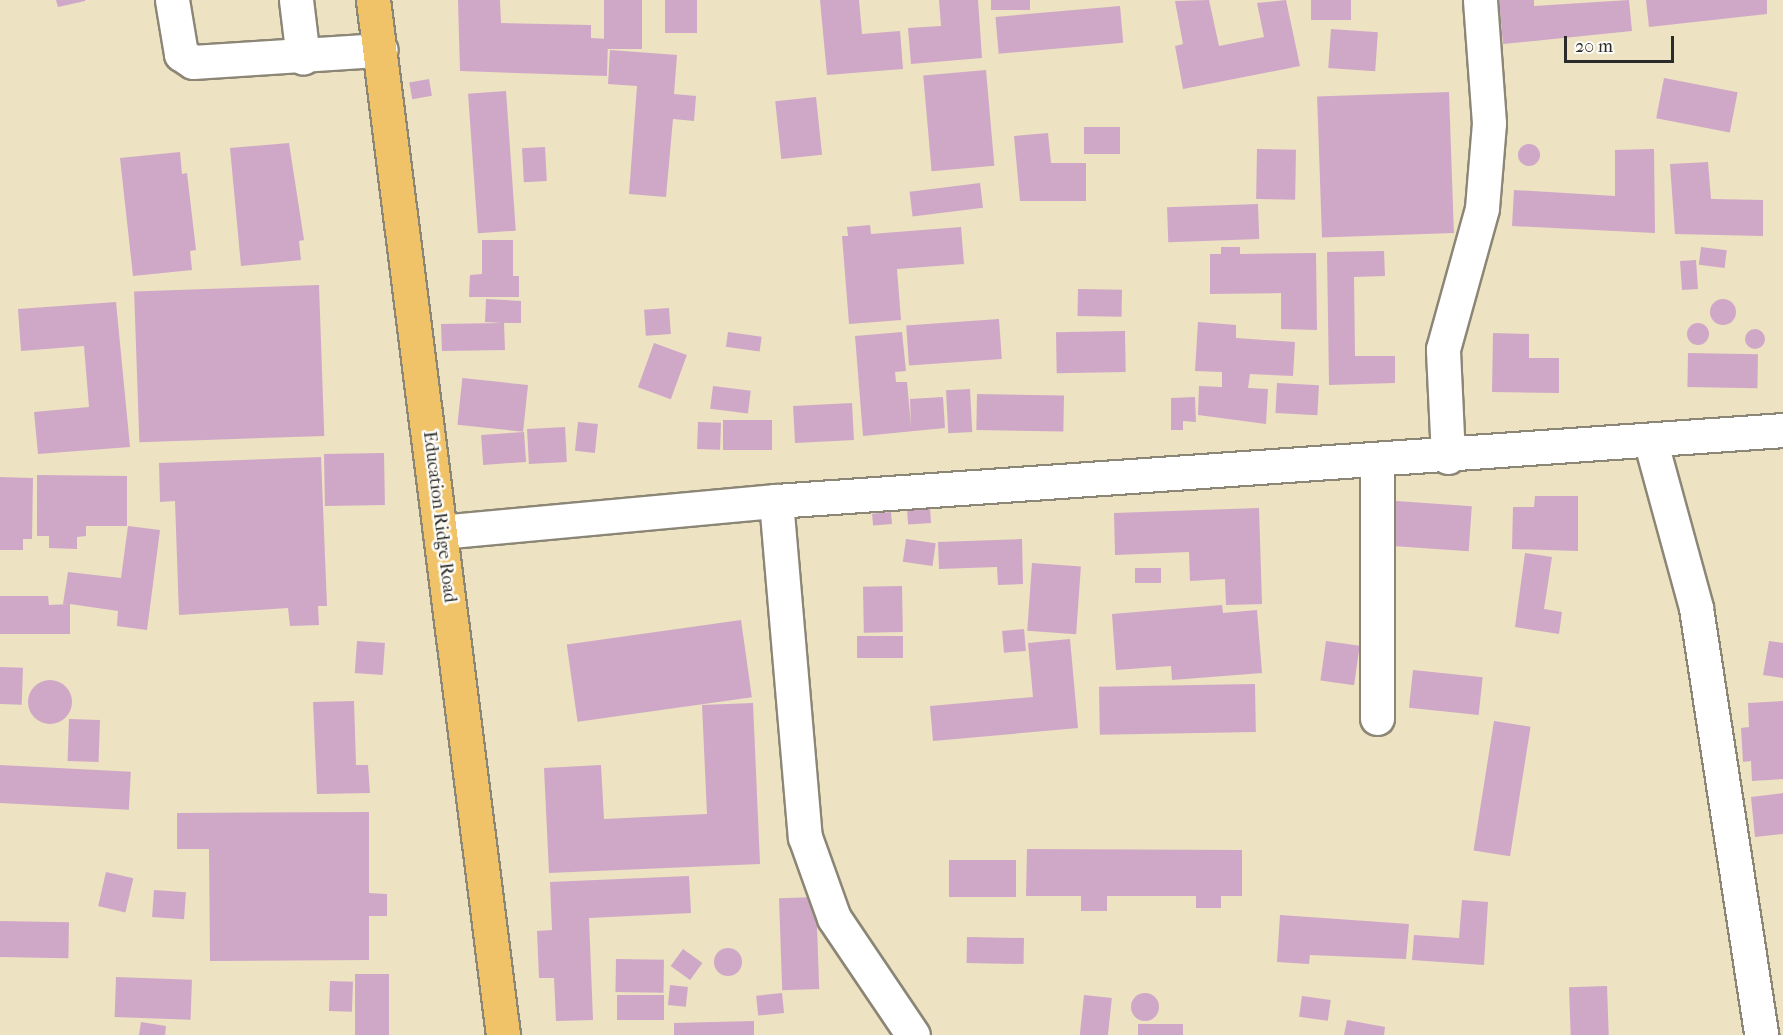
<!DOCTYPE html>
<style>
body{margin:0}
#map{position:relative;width:1783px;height:1035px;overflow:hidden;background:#ede2c2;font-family:"IM FELL French Canon",serif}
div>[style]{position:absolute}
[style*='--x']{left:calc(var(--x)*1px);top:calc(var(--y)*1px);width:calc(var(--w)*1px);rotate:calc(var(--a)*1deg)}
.building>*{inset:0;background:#cfa8c7;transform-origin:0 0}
.round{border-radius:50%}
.roads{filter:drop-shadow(2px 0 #8c8676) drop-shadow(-2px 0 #8c8676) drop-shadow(0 2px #8c8676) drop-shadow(0 -2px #8c8676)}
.minor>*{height:33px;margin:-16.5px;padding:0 16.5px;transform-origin:16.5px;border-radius:16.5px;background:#fff}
.major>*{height:33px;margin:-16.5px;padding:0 16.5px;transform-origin:16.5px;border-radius:16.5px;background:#f0c369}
span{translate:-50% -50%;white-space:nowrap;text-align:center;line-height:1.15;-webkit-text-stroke:5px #fdfcf7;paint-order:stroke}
.street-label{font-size:18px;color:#2b2b2b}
.scale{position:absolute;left:1564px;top:36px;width:110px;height:27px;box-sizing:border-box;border:3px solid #2b2b2b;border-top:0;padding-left:8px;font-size:18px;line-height:21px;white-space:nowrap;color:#2b2b2b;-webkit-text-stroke:4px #fdfcf7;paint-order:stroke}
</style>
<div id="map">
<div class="building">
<i style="clip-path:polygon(56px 0,85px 0,85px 1px,58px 7px)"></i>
<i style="clip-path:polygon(458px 0,500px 0,501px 23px,591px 25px,591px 38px,608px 39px,607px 76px,460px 71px)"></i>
<i style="left:604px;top:0;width:38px;height:49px"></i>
<i style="left:665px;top:0;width:32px;height:33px"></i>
<i style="clip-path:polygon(820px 0,859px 0,862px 34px,900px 31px,903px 69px,827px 75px)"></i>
<i style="clip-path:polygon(939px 0,978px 0,982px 58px,911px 64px,908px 28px,941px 26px)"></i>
<i style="left:991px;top:0;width:39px;height:10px"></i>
<i style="clip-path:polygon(1209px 0,1219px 46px,1264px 37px,1257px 3px,1286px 0,1300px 66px,1183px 89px,1175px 46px,1183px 44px,1175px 1px)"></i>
<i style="left:1311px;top:0;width:40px;height:20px"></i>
<i style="clip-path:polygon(1499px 0,1534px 0,1534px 6px,1629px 0,1632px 31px,1503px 44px)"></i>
<i style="clip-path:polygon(1646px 0,1767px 0,1767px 14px,1649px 27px)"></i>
<i style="left:1120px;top:6px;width:37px;height:125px;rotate:85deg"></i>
<i style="left:1331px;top:29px;width:47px;height:39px;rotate:4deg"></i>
<i style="clip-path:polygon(610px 50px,677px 55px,674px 94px,696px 96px,694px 121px,673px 119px,666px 197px,629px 194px,637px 86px,608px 84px)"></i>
<i style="left:986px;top:70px;width:96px;height:63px;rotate:85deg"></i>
<i style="left:1664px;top:78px;width:75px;height:41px;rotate:11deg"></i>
<i style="left:429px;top:79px;width:17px;height:20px;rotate:80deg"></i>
<i style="left:506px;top:91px;width:140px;height:38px;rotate:86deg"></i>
<i style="left:1449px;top:92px;width:141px;height:132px;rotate:88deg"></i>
<i style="left:816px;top:97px;width:58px;height:41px;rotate:84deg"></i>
<i style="left:1084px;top:127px;width:36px;height:27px"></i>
<i style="clip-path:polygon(1048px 133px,1051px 163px,1086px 163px,1086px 201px,1020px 201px,1014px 136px)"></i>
<i style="clip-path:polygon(289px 143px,304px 240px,299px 241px,301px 260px,241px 266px,230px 148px)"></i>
<i class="round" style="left:1518px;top:144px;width:22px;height:22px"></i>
<i style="left:545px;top:147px;width:34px;height:23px;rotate:87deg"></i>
<i style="left:1257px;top:149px;width:39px;height:50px;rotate:1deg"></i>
<i style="clip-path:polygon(1654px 149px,1655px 233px,1512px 226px,1514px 190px,1615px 196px,1615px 150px)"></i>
<i style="clip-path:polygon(180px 152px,182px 174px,187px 173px,196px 250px,190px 251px,192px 270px,133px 276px,120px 158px)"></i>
<i style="clip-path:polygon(1708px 162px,1711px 199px,1763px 200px,1763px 236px,1675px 234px,1670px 164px)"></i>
<i style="left:980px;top:183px;width:25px;height:71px;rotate:83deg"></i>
<i style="left:1258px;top:204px;width:35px;height:91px;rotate:88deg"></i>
<i style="clip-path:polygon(870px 225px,871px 234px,961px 227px,964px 264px,897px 269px,901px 320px,849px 324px,842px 236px,848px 236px,847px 227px)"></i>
<i style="clip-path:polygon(482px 240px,513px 240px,513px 276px,519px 276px,519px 297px,469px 297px,470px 275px,482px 274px)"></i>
<i style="clip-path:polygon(1221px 247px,1240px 247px,1240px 254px,1316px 253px,1317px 330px,1281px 329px,1281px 293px,1210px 294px,1210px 254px,1221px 254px)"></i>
<i style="left:1701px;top:247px;width:26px;height:18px;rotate:7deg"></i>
<i style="clip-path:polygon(1384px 251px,1385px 276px,1354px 277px,1355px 356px,1395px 356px,1395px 383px,1329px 385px,1327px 252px)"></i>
<i style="left:1696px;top:260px;width:29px;height:16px;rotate:86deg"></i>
<i style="left:319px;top:285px;width:151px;height:185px;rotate:88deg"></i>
<i style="left:1078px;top:289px;width:44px;height:27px;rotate:1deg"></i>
<i class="round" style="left:1710px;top:299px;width:26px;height:26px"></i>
<i style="clip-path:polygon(486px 299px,521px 301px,521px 323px,504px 323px,505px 350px,442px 351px,441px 324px,502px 323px,485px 322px)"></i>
<i style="clip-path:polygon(116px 302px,130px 447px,38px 454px,34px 412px,89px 407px,84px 346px,21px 351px,18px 309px)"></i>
<i style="left:669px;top:308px;width:26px;height:25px;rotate:86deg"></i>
<i style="left:999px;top:319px;width:40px;height:93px;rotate:86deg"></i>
<i style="clip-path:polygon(1198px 322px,1236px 325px,1236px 338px,1295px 342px,1293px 376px,1250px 374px,1248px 388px,1268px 389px,1266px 424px,1198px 415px,1199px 386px,1222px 387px,1222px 372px,1195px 371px)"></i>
<i class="round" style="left:1687px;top:323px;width:22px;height:22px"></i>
<i class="round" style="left:1745px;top:329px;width:20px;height:20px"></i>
<i style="left:1125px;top:331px;width:41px;height:69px;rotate:89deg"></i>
<i style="left:728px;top:332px;width:34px;height:15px;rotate:8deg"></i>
<i style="clip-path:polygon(902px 332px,906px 371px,895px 372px,896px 382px,907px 382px,911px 426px,910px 399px,943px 397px,945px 428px,863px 436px,855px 336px)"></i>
<i style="clip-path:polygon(1493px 333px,1529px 334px,1529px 358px,1559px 358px,1559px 393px,1492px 392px)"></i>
<i style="left:654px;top:343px;width:35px;height:47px;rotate:20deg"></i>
<i style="left:1688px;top:353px;width:70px;height:34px;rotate:1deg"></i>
<i style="left:1277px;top:383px;width:42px;height:30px;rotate:3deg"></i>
<i style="left:528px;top:385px;width:47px;height:66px;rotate:96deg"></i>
<i style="left:713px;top:386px;width:38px;height:23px;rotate:7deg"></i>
<i style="left:970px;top:389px;width:43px;height:24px;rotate:87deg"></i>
<i style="left:977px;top:394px;width:87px;height:36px;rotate:1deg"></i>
<i style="clip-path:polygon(1195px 397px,1196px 422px,1183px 421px,1183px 430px,1171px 430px,1171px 398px)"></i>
<i style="left:852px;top:403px;width:37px;height:59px;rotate:87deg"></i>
<i style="left:772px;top:420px;width:30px;height:49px;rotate:90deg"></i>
<i style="left:578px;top:422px;width:20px;height:29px;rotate:6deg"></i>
<i style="left:698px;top:422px;width:23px;height:27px;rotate:2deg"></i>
<i style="left:565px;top:427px;width:35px;height:38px;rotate:87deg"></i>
<i style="left:524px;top:432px;width:30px;height:43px;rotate:86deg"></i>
<i style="left:384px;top:453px;width:52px;height:60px;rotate:89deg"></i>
<i style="clip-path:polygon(321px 457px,327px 606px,318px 606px,319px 625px,290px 626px,288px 608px,179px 615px,175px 501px,160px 502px,159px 463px)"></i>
<i style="clip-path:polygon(37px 475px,127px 476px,127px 526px,86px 526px,86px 536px,77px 537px,77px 549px,49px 548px,49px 536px,37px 536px)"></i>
<i style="clip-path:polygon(0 477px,33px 478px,32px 539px,23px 539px,23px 550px,0 550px)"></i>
<i style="clip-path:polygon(1535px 496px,1578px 496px,1578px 551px,1512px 549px,1513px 507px,1534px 507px)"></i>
<i style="left:1396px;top:501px;width:76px;height:45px;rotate:4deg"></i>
<i style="left:930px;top:508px;width:15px;height:23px;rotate:86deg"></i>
<i style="clip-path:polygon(1259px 508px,1262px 604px,1226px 605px,1225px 579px,1190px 581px,1189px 552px,1115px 555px,1114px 513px)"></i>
<i style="left:891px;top:512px;width:12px;height:19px;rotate:85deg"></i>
<i style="clip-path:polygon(128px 526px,160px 530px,147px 630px,117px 626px,118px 611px,70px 604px,70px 634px,0 634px,0 596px,48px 596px,49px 605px,69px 604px,63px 604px,68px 572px,121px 578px)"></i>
<i style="left:906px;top:539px;width:30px;height:23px;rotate:8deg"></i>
<i style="clip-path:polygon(1022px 539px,1023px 584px,998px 585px,997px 567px,939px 569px,938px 542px)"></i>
<i style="clip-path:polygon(1525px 553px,1552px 557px,1544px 609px,1562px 612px,1559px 634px,1515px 627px)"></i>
<i style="left:1032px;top:563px;width:49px;height:68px;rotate:4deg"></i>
<i style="left:1135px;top:568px;width:26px;height:15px"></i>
<i style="left:902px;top:586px;width:46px;height:39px;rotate:89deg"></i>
<i style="clip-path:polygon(1222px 605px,1223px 613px,1257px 610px,1262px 673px,1172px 680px,1171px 666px,1116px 670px,1112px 614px)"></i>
<i style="left:741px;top:620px;width:78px;height:176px;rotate:82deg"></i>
<i style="left:1024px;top:629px;width:22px;height:22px;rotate:85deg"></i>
<i style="left:903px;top:636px;width:22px;height:46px;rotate:90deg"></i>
<i style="clip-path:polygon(1070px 639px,1078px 728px,933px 741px,930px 706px,1033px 697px,1028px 643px)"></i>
<i style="left:357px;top:641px;width:28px;height:32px;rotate:4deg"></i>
<i style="left:1326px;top:641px;width:34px;height:40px;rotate:8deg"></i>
<i style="clip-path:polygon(1769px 641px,1783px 643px,1783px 678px,1763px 675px)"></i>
<i style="left:0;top:667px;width:23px;height:37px;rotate:2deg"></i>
<i style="left:1413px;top:670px;width:70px;height:38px;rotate:6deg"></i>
<i class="round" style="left:28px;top:680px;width:44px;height:44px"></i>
<i style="left:1255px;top:684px;width:48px;height:156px;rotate:89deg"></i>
<i style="clip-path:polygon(354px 701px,356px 765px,368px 765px,370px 793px,317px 794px,313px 702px)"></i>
<i style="clip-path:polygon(1783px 701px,1783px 779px,1752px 781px,1751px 761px,1743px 762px,1741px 728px,1749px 727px,1748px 703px)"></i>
<i style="clip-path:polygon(753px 703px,760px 864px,549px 873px,544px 768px,601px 765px,604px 819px,707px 814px,702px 705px)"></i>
<i style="left:69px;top:719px;width:31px;height:42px;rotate:2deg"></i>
<i style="left:1494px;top:721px;width:37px;height:131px;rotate:9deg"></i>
<i style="left:0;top:765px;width:131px;height:38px;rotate:3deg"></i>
<i style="clip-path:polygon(1783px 793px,1783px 834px,1755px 837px,1751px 797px)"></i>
<i style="clip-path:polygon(369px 812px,369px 893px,387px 894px,387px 916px,369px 916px,369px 960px,210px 961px,209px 849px,177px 849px,177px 813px)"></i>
<i style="clip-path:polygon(1027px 849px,1242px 850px,1242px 896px,1221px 896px,1221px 908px,1196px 908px,1196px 896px,1107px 896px,1107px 911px,1081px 911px,1081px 896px,1026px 896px)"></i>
<i style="left:949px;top:860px;width:67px;height:37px"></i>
<i style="left:106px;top:872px;width:28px;height:35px;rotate:13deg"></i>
<i style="clip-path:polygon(689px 876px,691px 913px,589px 918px,593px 1020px,556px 1021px,554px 978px,539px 978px,537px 931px,552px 930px,550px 882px)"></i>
<i style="left:154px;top:890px;width:32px;height:27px;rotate:4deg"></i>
<i style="left:816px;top:897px;width:92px;height:37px;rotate:88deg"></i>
<i style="clip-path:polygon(1462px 900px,1488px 902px,1484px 965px,1412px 960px,1414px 935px,1459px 938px)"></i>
<i style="clip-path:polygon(1280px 915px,1409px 924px,1406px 959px,1310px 955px,1309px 964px,1277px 962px)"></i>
<i style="left:0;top:921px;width:69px;height:36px;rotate:1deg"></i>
<i style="left:967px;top:937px;width:57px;height:26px;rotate:1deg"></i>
<i class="round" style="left:714px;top:948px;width:28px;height:28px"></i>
<i style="left:683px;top:949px;width:24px;height:21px;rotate:36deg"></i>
<i style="left:616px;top:959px;width:48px;height:33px;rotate:1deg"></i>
<i style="left:355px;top:974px;width:34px;height:61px"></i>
<i style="left:116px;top:977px;width:76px;height:40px;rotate:2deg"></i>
<i style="left:330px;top:981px;width:23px;height:30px;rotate:2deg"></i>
<i style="left:670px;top:985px;width:18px;height:20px;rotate:6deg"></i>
<i style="left:1607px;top:986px;width:49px;height:38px;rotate:88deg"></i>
<i style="left:782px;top:993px;width:20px;height:26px;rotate:84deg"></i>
<i class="round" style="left:1131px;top:993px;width:28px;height:28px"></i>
<i style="left:617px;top:995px;width:47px;height:25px"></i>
<i style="left:1084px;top:995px;width:28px;height:40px;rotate:6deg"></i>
<i style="left:1302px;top:996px;width:29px;height:21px;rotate:8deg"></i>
<i style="clip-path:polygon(1347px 1020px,1385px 1027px,1384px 1035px,1344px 1035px)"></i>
<i style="clip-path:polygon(754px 1021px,754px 1035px,674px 1035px,674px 1023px)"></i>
<i style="clip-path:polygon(141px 1022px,166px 1026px,165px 1035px,139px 1035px)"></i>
<i style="left:1138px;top:1024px;width:45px;height:11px"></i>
</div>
<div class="roads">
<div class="minor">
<i style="--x:172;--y:0;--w:55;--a:80.5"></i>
<i style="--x:181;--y:54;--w:14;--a:34"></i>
<i style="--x:193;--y:62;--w:188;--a:-3.7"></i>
<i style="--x:296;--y:0;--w:58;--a:83.1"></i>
<i style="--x:1651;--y:443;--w:171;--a:74.7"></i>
<i style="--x:1696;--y:608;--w:432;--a:81.3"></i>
<i style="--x:1448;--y:457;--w:108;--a:-92.7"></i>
<i style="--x:1443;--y:349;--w:146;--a:-74.5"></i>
<i style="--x:1482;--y:208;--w:85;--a:-85.3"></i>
<i style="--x:1489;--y:123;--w:123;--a:-94.2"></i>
<i style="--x:776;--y:501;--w:337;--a:85.1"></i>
<i style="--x:805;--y:837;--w:86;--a:70.3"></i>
<i style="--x:834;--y:918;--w:141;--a:56"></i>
<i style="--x:440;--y:532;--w:337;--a:-5.3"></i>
<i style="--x:776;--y:501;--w:1009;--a:-4.03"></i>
<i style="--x:1377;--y:718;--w:257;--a:-90"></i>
</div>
<div class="major">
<i style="--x:373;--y:0;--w:1043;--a:82.84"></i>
</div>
</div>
<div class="street-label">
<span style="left:439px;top:517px;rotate:83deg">Education Ridge Road</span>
</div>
<div class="scale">20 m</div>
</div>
